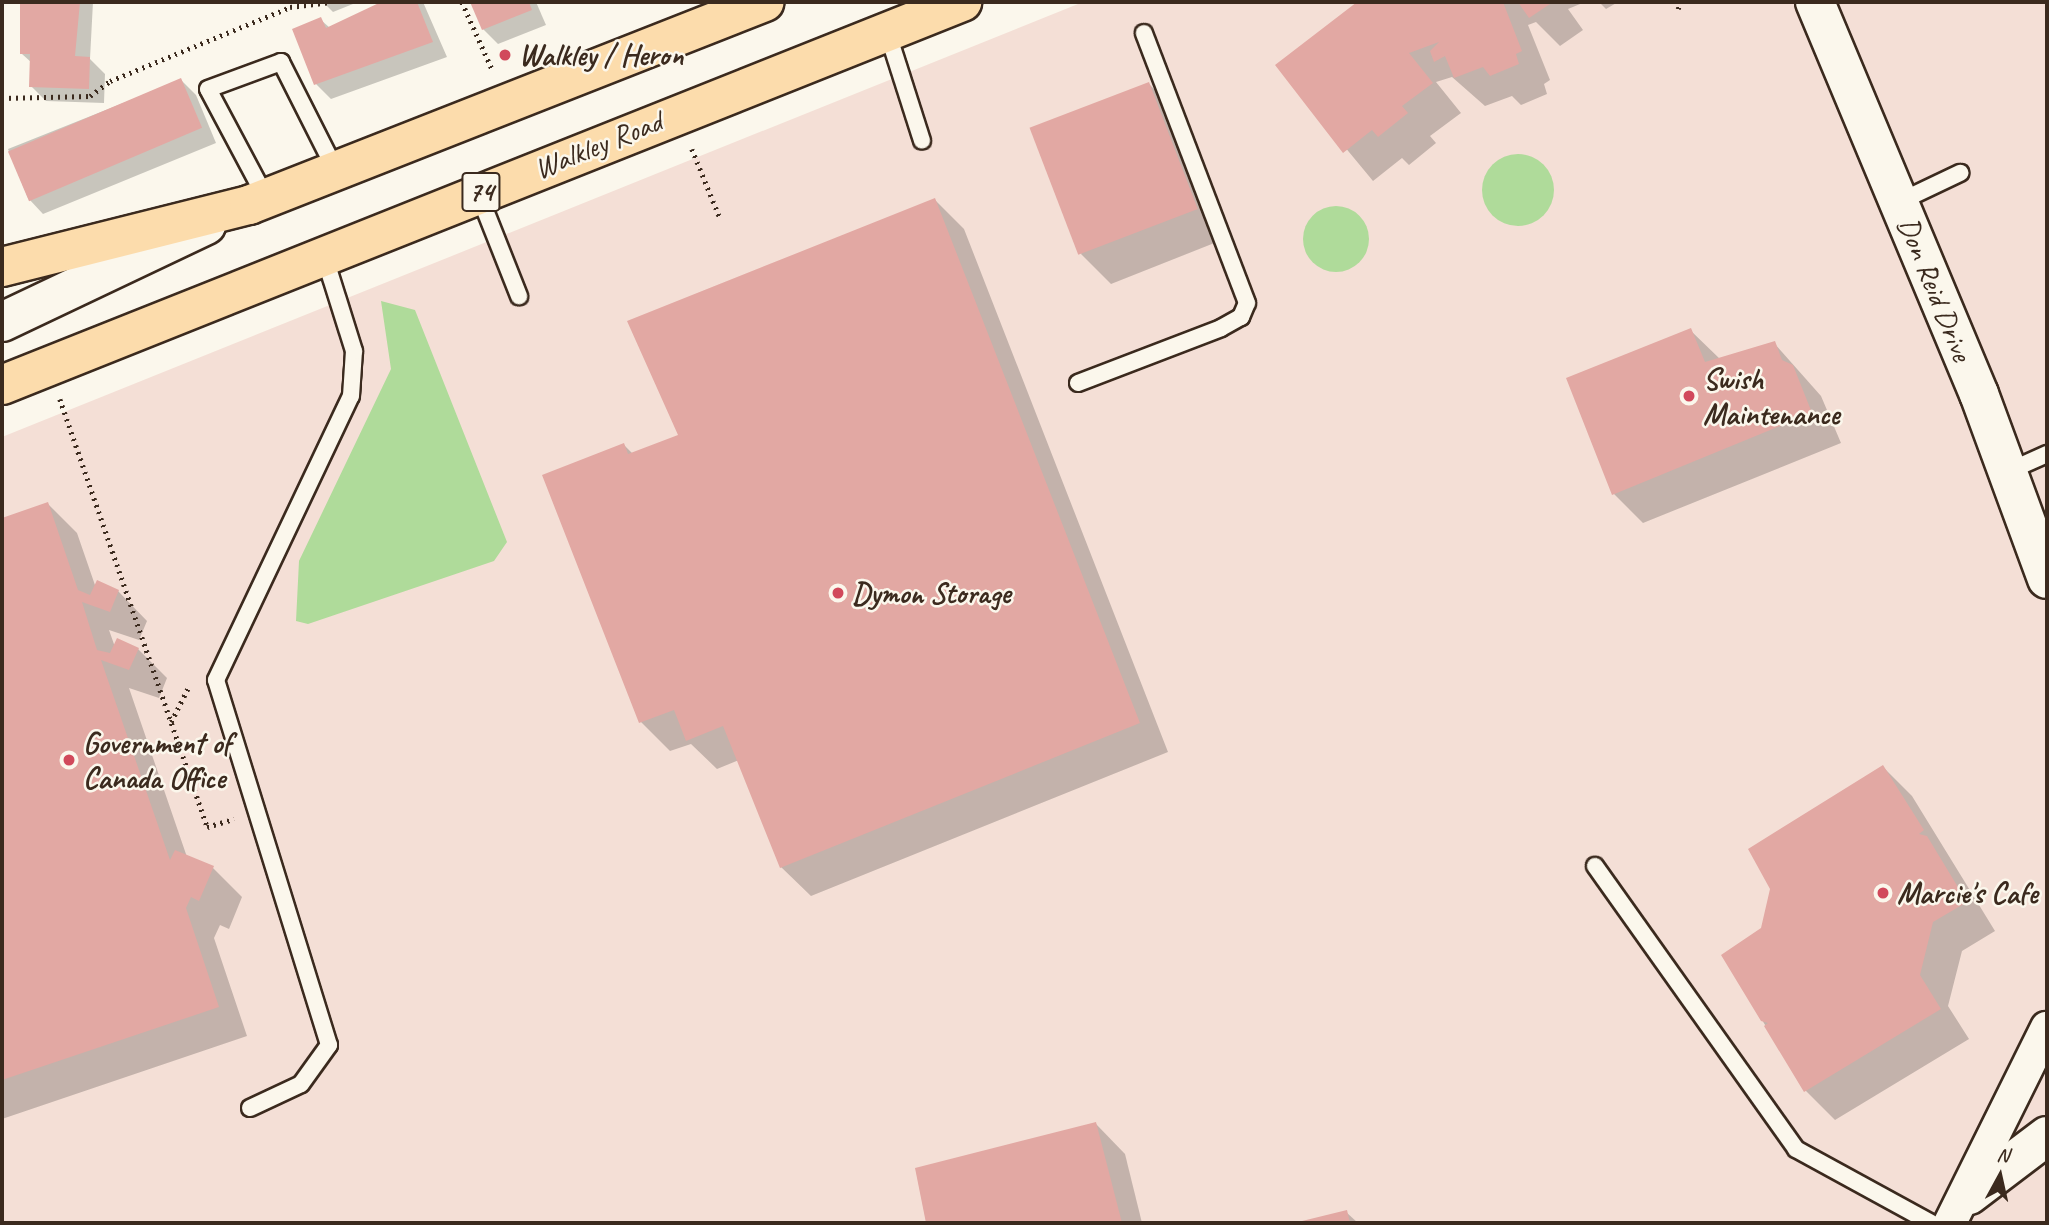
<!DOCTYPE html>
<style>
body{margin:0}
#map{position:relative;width:2049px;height:1225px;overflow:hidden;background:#fbf7ec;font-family:Caveat,sans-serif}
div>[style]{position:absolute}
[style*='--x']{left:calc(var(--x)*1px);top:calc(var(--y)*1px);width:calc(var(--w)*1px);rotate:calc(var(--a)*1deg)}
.built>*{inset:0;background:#f4dfd6}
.green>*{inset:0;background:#afdb9a}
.round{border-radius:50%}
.shadow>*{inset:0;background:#0003}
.building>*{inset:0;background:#e2a8a3;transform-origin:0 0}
.path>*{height:4.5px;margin-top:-2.25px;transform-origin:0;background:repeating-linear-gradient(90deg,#3b2a1e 0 2px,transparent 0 7px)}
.roads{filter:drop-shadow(2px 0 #3b2a1e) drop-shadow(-2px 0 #3b2a1e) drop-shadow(0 2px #3b2a1e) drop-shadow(0 -2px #3b2a1e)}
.service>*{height:16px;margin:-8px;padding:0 8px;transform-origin:8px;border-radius:8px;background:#fbf7ec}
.minor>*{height:32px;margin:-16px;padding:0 16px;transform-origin:16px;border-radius:16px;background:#fbf7ec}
.tertiary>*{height:38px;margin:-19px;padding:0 19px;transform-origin:19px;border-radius:19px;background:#fbf7ec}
.secondary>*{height:38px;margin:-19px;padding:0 19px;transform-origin:19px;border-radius:19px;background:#fbf7ec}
.primary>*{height:38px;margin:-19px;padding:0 19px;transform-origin:19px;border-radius:19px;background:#fcdcac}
.dots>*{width:19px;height:19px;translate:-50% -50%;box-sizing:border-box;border:4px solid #fbf7ec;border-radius:50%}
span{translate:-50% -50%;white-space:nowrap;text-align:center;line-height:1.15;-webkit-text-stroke:5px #fbf7ec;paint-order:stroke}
.shield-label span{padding:2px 5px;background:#fbf7ec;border:2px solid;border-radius:5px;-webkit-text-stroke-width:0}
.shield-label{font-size:28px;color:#3b2a1e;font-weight:700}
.poi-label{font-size:30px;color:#3b2a1e;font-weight:700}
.left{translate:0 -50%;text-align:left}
.street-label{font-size:30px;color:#3b2a1e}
.frame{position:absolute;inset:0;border:4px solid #3b2a1e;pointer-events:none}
.north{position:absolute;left:1965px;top:1141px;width:70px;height:70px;-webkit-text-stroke:5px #fbf7ec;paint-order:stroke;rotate:8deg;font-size:19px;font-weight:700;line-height:28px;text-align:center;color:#3b2a1e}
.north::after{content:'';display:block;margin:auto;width:24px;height:32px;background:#3b2a1e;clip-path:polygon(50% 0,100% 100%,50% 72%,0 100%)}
</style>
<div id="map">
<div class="built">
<i style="clip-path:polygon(1083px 2px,2047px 2px,2047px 1223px,2px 1223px,2px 437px)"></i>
</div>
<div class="green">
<i class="round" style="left:1482px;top:154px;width:72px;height:72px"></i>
<i class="round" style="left:1303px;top:206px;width:66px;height:66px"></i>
<i style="clip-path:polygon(381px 301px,415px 310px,507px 542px,494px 561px,308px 624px,296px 621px,299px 561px,391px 369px)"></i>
</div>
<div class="shadow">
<i style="clip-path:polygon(25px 2px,93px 2px,90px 59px,105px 74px,104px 103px,46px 101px,31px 86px,32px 63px,22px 54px)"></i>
<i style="clip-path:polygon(323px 2px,358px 2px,333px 12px)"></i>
<i style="clip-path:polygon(383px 2px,423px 2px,447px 57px,331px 99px,316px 84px,321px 20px,330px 28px,385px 6px)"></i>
<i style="clip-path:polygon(473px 2px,536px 2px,546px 25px,498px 44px,483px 29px)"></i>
<i style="clip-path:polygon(1360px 2px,1370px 5px,1585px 2px,1568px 9px,1583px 30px,1560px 46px,1536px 22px,1528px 25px,1550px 80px,1544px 84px,1547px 94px,1521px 105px,1512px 96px,1485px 106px,1452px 77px,1436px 82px,1461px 113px,1430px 136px,1436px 143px,1409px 165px,1402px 158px,1373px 181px,1277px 65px)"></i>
<i style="clip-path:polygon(1599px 2px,1618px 2px,1606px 9px)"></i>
<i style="clip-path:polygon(181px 80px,196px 95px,216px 143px,43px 214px,28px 198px,8px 149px)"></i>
<i style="clip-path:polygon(1149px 84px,1178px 113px,1227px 238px,1111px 284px,1081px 254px)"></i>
<i style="clip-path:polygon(935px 200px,964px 229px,1168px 752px,811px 896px,781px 867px,739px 760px,717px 769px,691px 744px,670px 751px,641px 722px,624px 445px,633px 454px,680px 436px)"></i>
<i style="clip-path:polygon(1690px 330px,1720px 359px,1774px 343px,1821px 396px,1841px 443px,1643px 523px,1614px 494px)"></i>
<i style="clip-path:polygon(48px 504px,77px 533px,96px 588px,118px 591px,147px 621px,139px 640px,109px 630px,115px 647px,138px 649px,167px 678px,159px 698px,129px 688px,187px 857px,213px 868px,242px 897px,229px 929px,220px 925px,214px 938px,247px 1036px,2px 1119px,2px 520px)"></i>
<i style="clip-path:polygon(1883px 767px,1912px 796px,1995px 931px,1962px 951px,1948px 1006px,1969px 1039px,1835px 1120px,1806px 1091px,1762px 1020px,1762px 929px)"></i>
<i style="clip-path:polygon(1096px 1124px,1125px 1154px,1142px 1223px,930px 1223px,917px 1169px)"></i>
<i style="clip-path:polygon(1346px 1212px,1358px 1223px,1301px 1223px)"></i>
</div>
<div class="building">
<i style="clip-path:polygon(20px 2px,80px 2px,75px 56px,90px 57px,89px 89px,29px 87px,30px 54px,20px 54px)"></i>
<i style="clip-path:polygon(381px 2px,417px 2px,433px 42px,314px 85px,292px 29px,321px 17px,326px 28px)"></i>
<i style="clip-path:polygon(470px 2px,529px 2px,532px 10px,482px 30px)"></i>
<i style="clip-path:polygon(1357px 2px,1503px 2px,1522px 51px,1516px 54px,1519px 64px,1490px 76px,1483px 67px,1454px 78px,1445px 56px,1434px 62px,1430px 51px,1439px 42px,1409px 53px,1433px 83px,1402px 106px,1408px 113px,1378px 137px,1372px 130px,1343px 153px,1275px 65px)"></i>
<i style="clip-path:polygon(1518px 2px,1553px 2px,1529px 18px)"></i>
<i style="left:181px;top:78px;width:54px;height:188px;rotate:67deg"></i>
<i style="left:1149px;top:82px;width:136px;height:128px;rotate:69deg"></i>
<i style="clip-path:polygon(935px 198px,1140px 723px,780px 868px,723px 726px,686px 741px,674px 710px,639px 723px,542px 475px,624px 443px,628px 454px,678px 435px,627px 321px)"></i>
<i style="clip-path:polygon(1691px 328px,1705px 362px,1775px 341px,1782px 360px,1793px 365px,1812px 413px,1612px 495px,1566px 378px)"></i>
<i style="clip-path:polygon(48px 502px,78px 590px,90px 595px,97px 580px,119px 590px,110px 612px,82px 602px,97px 650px,110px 653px,117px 638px,139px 648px,129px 670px,101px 660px,170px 860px,175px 850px,214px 866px,199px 901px,191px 897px,186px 908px,219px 1007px,2px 1080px,2px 518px)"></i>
<i style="clip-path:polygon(1883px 765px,1924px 830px,1919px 834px,1927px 836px,1967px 902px,1933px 922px,1920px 975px,1941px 1009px,1804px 1092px,1764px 1026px,1768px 1023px,1761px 1021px,1721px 955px,1761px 928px,1770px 889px,1748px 849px)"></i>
<i style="clip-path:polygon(1096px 1122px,1122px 1223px,926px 1223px,915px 1168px)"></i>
<i style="clip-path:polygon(1347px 1210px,1350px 1223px,1298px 1223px,1298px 1222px)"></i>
</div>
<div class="path">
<i style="--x:462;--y:2;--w:76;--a:65.8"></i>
<i style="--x:1678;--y:9;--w:7;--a:-74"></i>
<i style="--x:2;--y:98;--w:88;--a:-1.3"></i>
<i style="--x:90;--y:96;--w:25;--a:-37"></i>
<i style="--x:110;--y:81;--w:195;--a:-22.3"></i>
<i style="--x:290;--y:7;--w:39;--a:-7"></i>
<i style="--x:692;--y:149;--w:74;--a:67.9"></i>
<i style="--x:60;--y:399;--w:453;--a:71"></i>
<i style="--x:207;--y:827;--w:28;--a:-17"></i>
<i style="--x:171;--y:722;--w:40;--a:-63.4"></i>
</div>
<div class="roads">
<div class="service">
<i style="--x:887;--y:31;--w:115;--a:72.3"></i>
<i style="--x:479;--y:195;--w:109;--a:68.4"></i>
<i style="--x:266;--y:198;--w:123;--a:-118"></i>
<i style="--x:208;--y:89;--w:78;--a:-20.3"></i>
<i style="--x:281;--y:62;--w:120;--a:63.2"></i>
<i style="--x:1899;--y:202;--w:68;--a:-25.4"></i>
<i style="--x:1078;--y:383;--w:153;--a:-21"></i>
<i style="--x:1221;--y:328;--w:23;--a:-29"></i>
<i style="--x:1241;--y:317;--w:15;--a:-67"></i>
<i style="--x:1247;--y:303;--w:289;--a:-110.9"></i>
<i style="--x:2009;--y:471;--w:42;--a:-24.1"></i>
<i style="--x:1595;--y:866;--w:347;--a:54.6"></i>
<i style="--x:1796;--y:1149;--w:154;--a:28.7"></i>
<i style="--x:250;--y:1108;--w:56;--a:-25.2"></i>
<i style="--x:301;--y:1084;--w:48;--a:-54.3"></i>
<i style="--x:329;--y:1045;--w:382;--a:-107.2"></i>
<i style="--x:216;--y:680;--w:314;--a:-64.6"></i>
<i style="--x:351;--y:396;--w:45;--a:-86.2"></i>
<i style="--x:354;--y:351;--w:101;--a:-107.4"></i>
</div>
<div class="minor">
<i style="--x:1950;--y:1223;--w:218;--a:-63.6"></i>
</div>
<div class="tertiary">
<i style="--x:1815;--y:2;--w:425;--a:67.3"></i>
<i style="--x:1979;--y:394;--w:197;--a:69.8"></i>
<i style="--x:1969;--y:1195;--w:98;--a:-37.1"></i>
</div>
<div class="secondary">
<i style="--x:2;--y:322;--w:226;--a:-25.4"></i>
</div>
<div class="primary">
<i style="--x:2;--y:267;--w:255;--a:-14.1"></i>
<i style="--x:249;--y:205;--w:554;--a:-21.48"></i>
<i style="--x:2;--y:385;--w:1034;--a:-21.75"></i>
</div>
</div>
<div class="dots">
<i style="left:505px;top:55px;background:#d1495b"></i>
<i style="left:1689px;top:396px;background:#d1495b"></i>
<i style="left:838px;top:593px;background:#d1495b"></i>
<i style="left:69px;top:760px;background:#d1495b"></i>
<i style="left:1883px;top:893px;background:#d1495b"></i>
</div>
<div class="shield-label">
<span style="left:481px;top:192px">74</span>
</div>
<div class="poi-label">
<span class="left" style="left:519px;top:55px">Walkley / Heron</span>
<span class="left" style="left:1703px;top:396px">Swish<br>Maintenance</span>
<span class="left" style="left:852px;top:593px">Dymon Storage</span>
<span class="left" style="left:83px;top:760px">Government of<br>Canada Office</span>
<span class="left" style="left:1897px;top:893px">Marcie's Cafe</span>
</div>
<div class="street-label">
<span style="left:598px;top:145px;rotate:-22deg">Walkley Road</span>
<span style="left:1935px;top:289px;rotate:68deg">Don Reid Drive</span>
</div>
<div class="frame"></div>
<div class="north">N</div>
</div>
